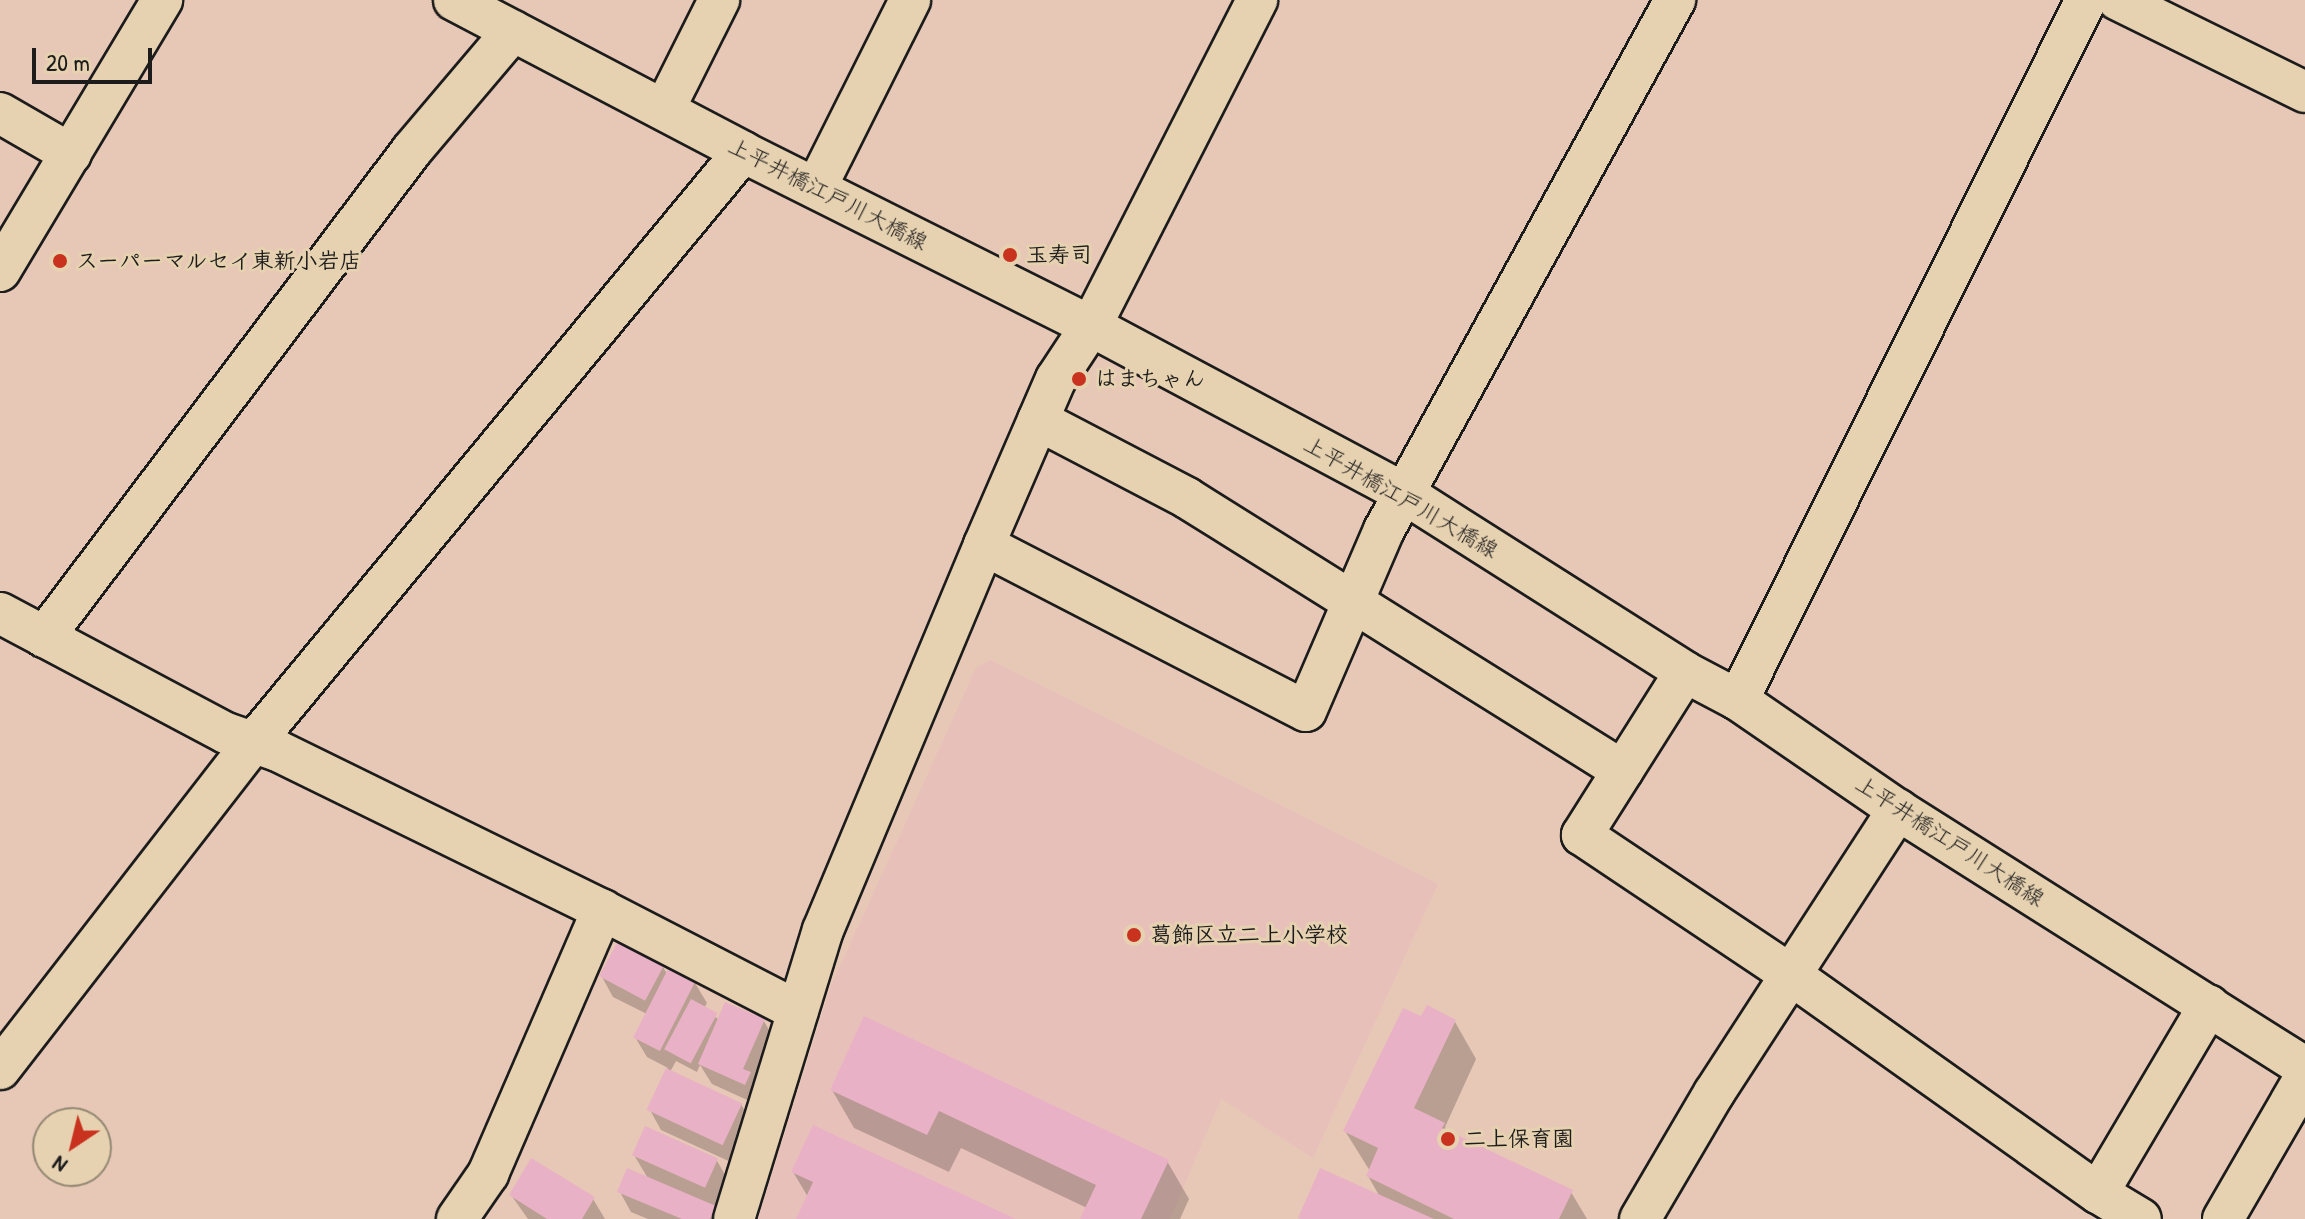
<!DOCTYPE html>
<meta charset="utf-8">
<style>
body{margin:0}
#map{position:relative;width:2305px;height:1219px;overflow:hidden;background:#e7c7b6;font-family:"Patrick Hand","Klee One",sans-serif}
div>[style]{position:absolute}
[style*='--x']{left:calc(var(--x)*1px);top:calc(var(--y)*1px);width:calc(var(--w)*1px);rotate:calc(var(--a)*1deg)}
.built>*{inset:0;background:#e8c0ba}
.shadow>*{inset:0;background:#0003}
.building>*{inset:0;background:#e9b1c5;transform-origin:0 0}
.roads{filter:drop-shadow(2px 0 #1c1c1c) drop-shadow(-2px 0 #1c1c1c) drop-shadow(0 2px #1c1c1c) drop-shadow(0 -2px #1c1c1c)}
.minor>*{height:40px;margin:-20px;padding:0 20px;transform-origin:20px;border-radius:20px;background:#e6d1b0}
.dots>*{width:22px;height:22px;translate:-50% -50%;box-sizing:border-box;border:4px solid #e6d1b0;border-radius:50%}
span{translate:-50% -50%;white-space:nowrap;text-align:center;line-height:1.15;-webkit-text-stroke:6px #e6d1b0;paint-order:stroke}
.street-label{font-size:22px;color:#1c1c1c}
.poi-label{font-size:22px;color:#1c1c1c;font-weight:700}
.left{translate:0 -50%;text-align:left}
.north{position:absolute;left:32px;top:1107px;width:80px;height:80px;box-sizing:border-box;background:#e6d1b0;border:2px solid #958975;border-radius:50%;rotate:215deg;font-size:22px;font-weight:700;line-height:32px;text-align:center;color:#1c1c1c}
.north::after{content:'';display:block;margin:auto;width:28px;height:36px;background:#c8321e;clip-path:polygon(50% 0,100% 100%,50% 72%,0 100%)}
.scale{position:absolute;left:32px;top:48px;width:120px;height:36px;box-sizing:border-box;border:4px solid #1c1c1c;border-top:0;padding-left:10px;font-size:24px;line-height:28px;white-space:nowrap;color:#1c1c1c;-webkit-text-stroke:6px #e6d1b0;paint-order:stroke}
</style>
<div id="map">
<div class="built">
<i style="clip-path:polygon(990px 660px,1438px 884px,1313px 1158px,1221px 1099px,1170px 1219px,758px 1219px,831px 986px,976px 668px)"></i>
</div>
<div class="shadow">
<i style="clip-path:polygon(663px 967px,667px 974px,695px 983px,707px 1003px,704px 1008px,719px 1020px,764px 1021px,775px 1041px,756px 1104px,712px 1084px,700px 1065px,697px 1072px,676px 1061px,670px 1072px,741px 1104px,752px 1124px,735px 1164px,661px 1130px,650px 1110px,668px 1068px,647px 1057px,635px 1037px,647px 1014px,613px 997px,602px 977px)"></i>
<i style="clip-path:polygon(865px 1019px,1167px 1161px,1189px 1199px,1180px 1219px,1082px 1219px,1087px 1208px,961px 1148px,949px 1172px,854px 1128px,832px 1090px)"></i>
<i style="clip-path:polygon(1422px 1019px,1455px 1022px,1476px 1059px,1445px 1127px,1448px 1132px,1571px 1192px,1587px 1219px,1301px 1219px,1380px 1197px,1368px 1176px,1370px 1171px,1345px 1131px)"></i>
<i style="clip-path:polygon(634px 1155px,716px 1159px,728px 1180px,715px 1209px,721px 1219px,648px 1219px,631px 1212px,620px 1192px,649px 1180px)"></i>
<i style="clip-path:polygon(793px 1172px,1012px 1219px,798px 1219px,808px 1197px)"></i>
<i style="clip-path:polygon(511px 1195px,593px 1199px,605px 1219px,528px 1219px)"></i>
</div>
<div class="building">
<i style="left:618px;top:941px;width:52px;height:40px;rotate:28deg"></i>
<i style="left:669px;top:967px;width:30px;height:79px;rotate:27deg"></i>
<i style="left:691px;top:999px;width:30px;height:57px;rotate:28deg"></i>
<i style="clip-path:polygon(725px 1002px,765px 1019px,743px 1069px,751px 1072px,745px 1085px,698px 1064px)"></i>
<i style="clip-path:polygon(1427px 1005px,1456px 1020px,1414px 1108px,1445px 1123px,1442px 1128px,1573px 1190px,1559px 1219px,1454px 1219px,1366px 1176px,1378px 1148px,1343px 1131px,1403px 1008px,1421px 1016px)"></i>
<i style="clip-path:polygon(864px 1016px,1169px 1160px,1141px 1219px,1080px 1219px,1096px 1185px,939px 1111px,927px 1135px,830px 1090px)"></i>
<i style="left:666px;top:1068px;width:84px;height:46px;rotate:25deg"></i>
<i style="clip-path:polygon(813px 1125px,1016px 1219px,796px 1219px,813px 1182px,791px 1172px)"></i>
<i style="left:645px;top:1126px;width:80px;height:32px;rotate:24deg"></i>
<i style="clip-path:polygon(531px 1158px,595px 1197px,582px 1219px,547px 1219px,509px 1195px)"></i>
<i style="clip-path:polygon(627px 1168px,716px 1206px,710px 1219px,682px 1219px,617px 1192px)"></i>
<i style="clip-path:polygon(1320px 1168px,1434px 1219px,1301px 1219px,1298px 1218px)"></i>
</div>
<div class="roads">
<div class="minor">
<i style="--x:454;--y:0;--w:327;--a:27.7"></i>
<i style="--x:743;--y:152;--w:389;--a:26.6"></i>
<i style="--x:1091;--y:326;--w:356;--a:28.1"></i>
<i style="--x:1405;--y:494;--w:332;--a:32.4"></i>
<i style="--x:1685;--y:672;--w:60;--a:27.8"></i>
<i style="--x:1738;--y:700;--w:194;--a:34.5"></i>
<i style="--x:1898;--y:810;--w:481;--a:32.3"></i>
<i style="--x:2118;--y:0;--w:208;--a:26.2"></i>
<i style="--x:665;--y:108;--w:121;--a:-63.4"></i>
<i style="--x:0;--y:113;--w:82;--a:30"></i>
<i style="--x:816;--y:188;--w:210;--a:-63.4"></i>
<i style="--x:0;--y:271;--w:316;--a:-59.1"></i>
<i style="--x:1038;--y:420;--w:168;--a:27.6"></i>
<i style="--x:1187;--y:498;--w:514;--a:32.05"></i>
<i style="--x:984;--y:545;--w:362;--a:27.3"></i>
<i style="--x:1306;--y:711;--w:197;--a:-66.7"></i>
<i style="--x:1384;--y:530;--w:605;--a:-61.23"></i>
<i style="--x:0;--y:613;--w:256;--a:28"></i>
<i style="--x:226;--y:733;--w:55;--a:19.1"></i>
<i style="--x:278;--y:751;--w:361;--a:26.1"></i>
<i style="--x:602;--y:910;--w:220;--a:27.3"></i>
<i style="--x:44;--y:637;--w:610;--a:-52.92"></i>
<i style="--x:412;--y:150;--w:156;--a:-49.7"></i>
<i style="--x:1685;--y:672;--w:193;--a:122.3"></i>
<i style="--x:1582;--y:835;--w:252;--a:33.8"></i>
<i style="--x:1791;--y:975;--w:377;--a:35.4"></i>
<i style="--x:2098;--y:1193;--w:50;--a:31.2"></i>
<i style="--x:1738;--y:700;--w:782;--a:-63.57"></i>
<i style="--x:0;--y:1069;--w:414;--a:-52.2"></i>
<i style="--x:254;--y:742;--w:766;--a:-50.35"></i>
<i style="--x:2098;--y:1193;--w:218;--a:-59.4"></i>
<i style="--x:457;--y:1219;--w:55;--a:-55.4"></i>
<i style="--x:488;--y:1174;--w:288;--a:-66.6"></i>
<i style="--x:734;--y:1219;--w:302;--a:-72.9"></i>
<i style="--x:823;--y:930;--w:417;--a:-67.3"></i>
<i style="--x:984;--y:545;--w:181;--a:-66.6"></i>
<i style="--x:1056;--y:379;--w:64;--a:-56.6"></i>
<i style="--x:1091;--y:326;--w:366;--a:-63"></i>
<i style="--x:1640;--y:1219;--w:146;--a:-59.6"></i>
<i style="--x:1714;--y:1093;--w:338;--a:-57"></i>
<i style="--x:2223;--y:1219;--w:164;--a:-60"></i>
</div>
</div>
<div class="dots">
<i style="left:1010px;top:255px;background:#c8321e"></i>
<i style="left:60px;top:261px;background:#c8321e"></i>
<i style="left:1079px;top:379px;background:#c8321e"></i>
<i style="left:1134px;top:935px;background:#c8321e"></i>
<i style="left:1448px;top:1139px;background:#c8321e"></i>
</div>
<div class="street-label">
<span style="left:828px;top:194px;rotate:27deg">上平井橋江戸川大橋線</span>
<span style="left:1401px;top:497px;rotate:30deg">上平井橋江戸川大橋線</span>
<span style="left:1950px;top:841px;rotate:33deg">上平井橋江戸川大橋線</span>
</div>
<div class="poi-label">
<span class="left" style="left:1026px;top:255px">玉寿司</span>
<span class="left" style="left:76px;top:261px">スーパーマルセイ東新小岩店</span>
<span class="left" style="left:1095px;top:379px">はまちゃん</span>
<span class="left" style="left:1150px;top:935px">葛飾区立二上小学校</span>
<span class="left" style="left:1464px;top:1139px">二上保育園</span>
</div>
<div class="north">N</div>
<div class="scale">20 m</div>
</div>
